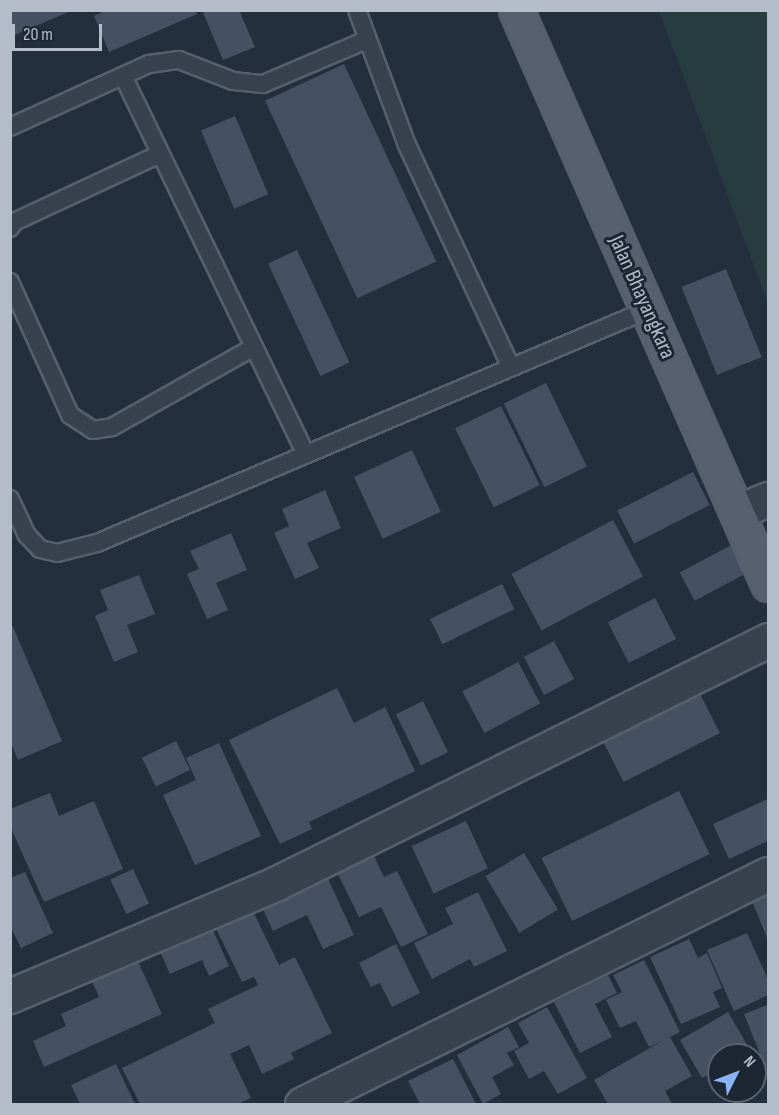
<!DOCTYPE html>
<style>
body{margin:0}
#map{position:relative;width:779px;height:1115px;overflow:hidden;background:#242f3e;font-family:"Sofia Sans Condensed",sans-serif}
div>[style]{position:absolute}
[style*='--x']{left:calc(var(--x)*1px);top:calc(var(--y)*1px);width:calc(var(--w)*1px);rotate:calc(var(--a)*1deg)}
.green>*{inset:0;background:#263c3f}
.building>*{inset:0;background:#455162;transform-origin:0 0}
.roads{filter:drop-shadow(2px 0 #565f6c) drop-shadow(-2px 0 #565f6c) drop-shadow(0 2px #565f6c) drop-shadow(0 -2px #565f6c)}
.lane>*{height:16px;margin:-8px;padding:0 8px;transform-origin:8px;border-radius:8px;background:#38414e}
.street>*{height:33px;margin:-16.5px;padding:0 16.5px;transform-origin:16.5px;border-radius:16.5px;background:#38414e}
.primary>*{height:33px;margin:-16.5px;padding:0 16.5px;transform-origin:16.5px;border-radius:16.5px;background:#56606e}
span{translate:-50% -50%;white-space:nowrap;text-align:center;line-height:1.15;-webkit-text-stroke:6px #1d2633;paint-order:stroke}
.street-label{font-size:22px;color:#b4bcc9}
.frame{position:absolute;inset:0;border:12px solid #b4bcc9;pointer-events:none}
.north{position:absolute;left:707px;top:1043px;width:60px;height:60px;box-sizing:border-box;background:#1d2633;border:2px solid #59626f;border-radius:50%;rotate:48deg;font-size:16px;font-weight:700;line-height:24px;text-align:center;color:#b4bcc9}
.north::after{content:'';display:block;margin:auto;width:21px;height:27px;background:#8ab4f8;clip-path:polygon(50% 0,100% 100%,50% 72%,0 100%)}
.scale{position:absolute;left:12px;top:24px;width:90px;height:27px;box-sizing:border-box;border:3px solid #b4bcc9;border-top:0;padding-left:8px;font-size:18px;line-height:21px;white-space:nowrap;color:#b4bcc9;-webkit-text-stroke:4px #1d2633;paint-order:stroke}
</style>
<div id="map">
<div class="green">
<i style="clip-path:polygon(659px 11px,768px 11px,768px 304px)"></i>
</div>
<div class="building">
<i style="clip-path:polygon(10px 10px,73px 10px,10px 37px)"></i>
<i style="clip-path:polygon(107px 10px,195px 10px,197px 14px,109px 52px,94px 16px)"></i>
<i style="clip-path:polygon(202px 10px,239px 10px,255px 47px,223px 60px)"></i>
<i style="left:344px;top:64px;width:218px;height:87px;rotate:65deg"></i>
<i style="left:235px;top:116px;width:85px;height:37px;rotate:67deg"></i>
<i style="left:297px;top:250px;width:124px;height:32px;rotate:65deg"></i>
<i style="left:726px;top:269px;width:95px;height:48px;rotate:68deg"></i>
<i style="left:546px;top:383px;width:93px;height:47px;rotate:64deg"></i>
<i style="left:501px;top:406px;width:88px;height:51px;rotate:64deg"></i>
<i style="left:412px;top:450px;width:68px;height:64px;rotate:65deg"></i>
<i style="left:693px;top:472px;width:37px;height:85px;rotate:63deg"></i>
<i style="clip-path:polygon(325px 490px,341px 528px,307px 543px,319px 568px,295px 579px,274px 533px,289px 526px,282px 509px)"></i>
<i style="left:613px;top:520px;width:64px;height:115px;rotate:62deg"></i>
<i style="clip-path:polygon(231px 533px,247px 570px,216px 583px,228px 610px,207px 619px,187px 574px,199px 569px,190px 551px)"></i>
<i style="left:737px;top:542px;width:32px;height:65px;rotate:62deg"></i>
<i style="clip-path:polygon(139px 575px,155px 614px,127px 625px,138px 652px,114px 662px,95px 616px,108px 610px,100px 590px)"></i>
<i style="left:502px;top:584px;width:28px;height:80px;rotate:64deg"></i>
<i style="left:655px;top:598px;width:46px;height:53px;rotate:63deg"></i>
<i style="clip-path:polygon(10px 620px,62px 741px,18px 760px,10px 741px)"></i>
<i style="left:554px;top:641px;width:43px;height:34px;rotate:62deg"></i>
<i style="left:518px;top:662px;width:47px;height:63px;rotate:62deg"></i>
<i style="clip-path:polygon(337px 688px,354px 723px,385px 707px,415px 771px,309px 822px,312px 829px,280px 844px,229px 740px)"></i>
<i style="left:699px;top:692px;width:46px;height:108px;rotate:63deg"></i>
<i style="left:423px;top:701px;width:57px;height:30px;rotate:64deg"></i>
<i style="left:176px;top:741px;width:32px;height:38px;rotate:64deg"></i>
<i style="clip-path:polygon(219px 743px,261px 836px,195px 865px,163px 795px,196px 780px,186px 758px)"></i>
<i style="left:679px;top:791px;width:70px;height:153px;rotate:64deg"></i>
<i style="clip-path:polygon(50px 793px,59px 816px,94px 801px,123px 869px,44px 902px,10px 826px,10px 809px)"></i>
<i style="clip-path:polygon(768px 799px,768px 841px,729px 859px,713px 824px)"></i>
<i style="left:466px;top:821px;width:52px;height:60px;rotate:65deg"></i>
<i style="clip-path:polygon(370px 848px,384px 877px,397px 871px,428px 934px,401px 947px,381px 907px,359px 917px,334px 866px)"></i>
<i style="left:524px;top:853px;width:66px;height:45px;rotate:59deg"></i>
<i style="clip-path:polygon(322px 866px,354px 935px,323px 949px,307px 915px,273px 931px,257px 896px)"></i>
<i style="left:133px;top:869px;width:38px;height:25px;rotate:65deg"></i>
<i style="clip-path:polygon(25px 872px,53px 933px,21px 948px,10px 926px,10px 878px)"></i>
<i style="clip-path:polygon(768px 886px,768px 940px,749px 894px)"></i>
<i style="clip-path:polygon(478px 892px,507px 951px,474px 967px,470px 959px,432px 979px,414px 943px,453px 924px,445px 908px)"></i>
<i style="clip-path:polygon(249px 903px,279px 965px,295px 957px,332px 1033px,291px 1053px,294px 1059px,262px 1074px,249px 1045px,230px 1054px,251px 1098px,237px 1104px,140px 1104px,122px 1068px,215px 1023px,208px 1009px,258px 985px,254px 977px,242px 982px,212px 920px)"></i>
<i style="clip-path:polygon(207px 917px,229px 966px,209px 976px,202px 960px,170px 974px,155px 940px)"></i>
<i style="clip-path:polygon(747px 933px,768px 980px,768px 995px,734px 1011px,707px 950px)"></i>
<i style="clip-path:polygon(689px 939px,698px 958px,707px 953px,722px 988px,713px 992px,720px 1007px,681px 1024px,650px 957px)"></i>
<i style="clip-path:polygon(396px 944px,420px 993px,392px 1007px,380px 983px,371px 987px,359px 963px)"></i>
<i style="clip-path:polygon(136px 957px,162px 1014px,44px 1067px,33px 1041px,66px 1026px,61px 1014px,99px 997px,90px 977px)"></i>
<i style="clip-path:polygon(644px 960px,680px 1032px,670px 1037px,692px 1076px,665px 1091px,672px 1104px,608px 1104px,594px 1080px,662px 1041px,649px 1047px,636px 1021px,620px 1028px,606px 1000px,622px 992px,613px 975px)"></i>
<i style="clip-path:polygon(608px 975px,617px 993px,595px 1004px,612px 1037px,580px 1053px,554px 1002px)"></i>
<i style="clip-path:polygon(767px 1005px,768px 1010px,768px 1074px,744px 1014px)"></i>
<i style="clip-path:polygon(547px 1007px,587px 1078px,558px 1094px,544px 1071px,529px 1079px,514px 1051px,529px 1043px,518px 1023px)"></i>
<i style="clip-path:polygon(728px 1012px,753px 1055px,719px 1055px,719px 1068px,702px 1078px,680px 1040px)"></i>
<i style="clip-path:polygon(508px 1027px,519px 1047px,507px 1053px,514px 1065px,492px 1077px,501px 1094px,483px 1104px,457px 1055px)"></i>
<i style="clip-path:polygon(755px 1058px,763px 1072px,755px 1077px)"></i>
<i style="clip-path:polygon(453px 1059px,476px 1104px,420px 1104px,408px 1081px)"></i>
<i style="clip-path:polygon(116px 1064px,135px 1104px,80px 1104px,71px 1085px)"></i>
</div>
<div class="roads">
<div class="lane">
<i style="--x:357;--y:10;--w:144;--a:69.7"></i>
<i style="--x:407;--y:145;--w:245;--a:64.9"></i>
<i style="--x:123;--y:76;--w:420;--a:64.2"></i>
<i style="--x:10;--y:127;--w:153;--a:-24.4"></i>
<i style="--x:149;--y:64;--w:30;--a:-8"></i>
<i style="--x:179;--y:60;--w:58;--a:21.3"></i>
<i style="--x:233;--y:81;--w:30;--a:6"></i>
<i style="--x:263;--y:84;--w:112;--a:-23.1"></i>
<i style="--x:10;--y:228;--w:7;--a:-56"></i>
<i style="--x:14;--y:222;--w:161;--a:-25"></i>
<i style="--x:10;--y:282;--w:146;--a:65.7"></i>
<i style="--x:70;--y:415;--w:27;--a:33"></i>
<i style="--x:93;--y:430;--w:19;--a:-9"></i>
<i style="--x:112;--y:427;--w:163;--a:-29.4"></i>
<i style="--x:10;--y:499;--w:40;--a:65"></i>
<i style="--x:27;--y:535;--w:19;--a:47"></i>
<i style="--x:40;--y:549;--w:17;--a:13"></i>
<i style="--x:57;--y:553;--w:41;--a:-14"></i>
<i style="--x:97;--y:543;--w:597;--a:-22.96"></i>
</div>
<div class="street">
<i style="--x:737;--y:512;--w:34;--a:-23"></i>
<i style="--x:10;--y:996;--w:290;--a:-22.9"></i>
<i style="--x:277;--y:883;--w:548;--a:-26.33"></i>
<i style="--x:302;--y:1104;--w:520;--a:-26.27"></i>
</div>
<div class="primary">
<i style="--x:516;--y:10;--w:627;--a:66.3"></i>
</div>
</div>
<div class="street-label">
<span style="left:642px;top:297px;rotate:66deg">Jalan Bhayangkara</span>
</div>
<div class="frame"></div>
<div class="north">N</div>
<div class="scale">20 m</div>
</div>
